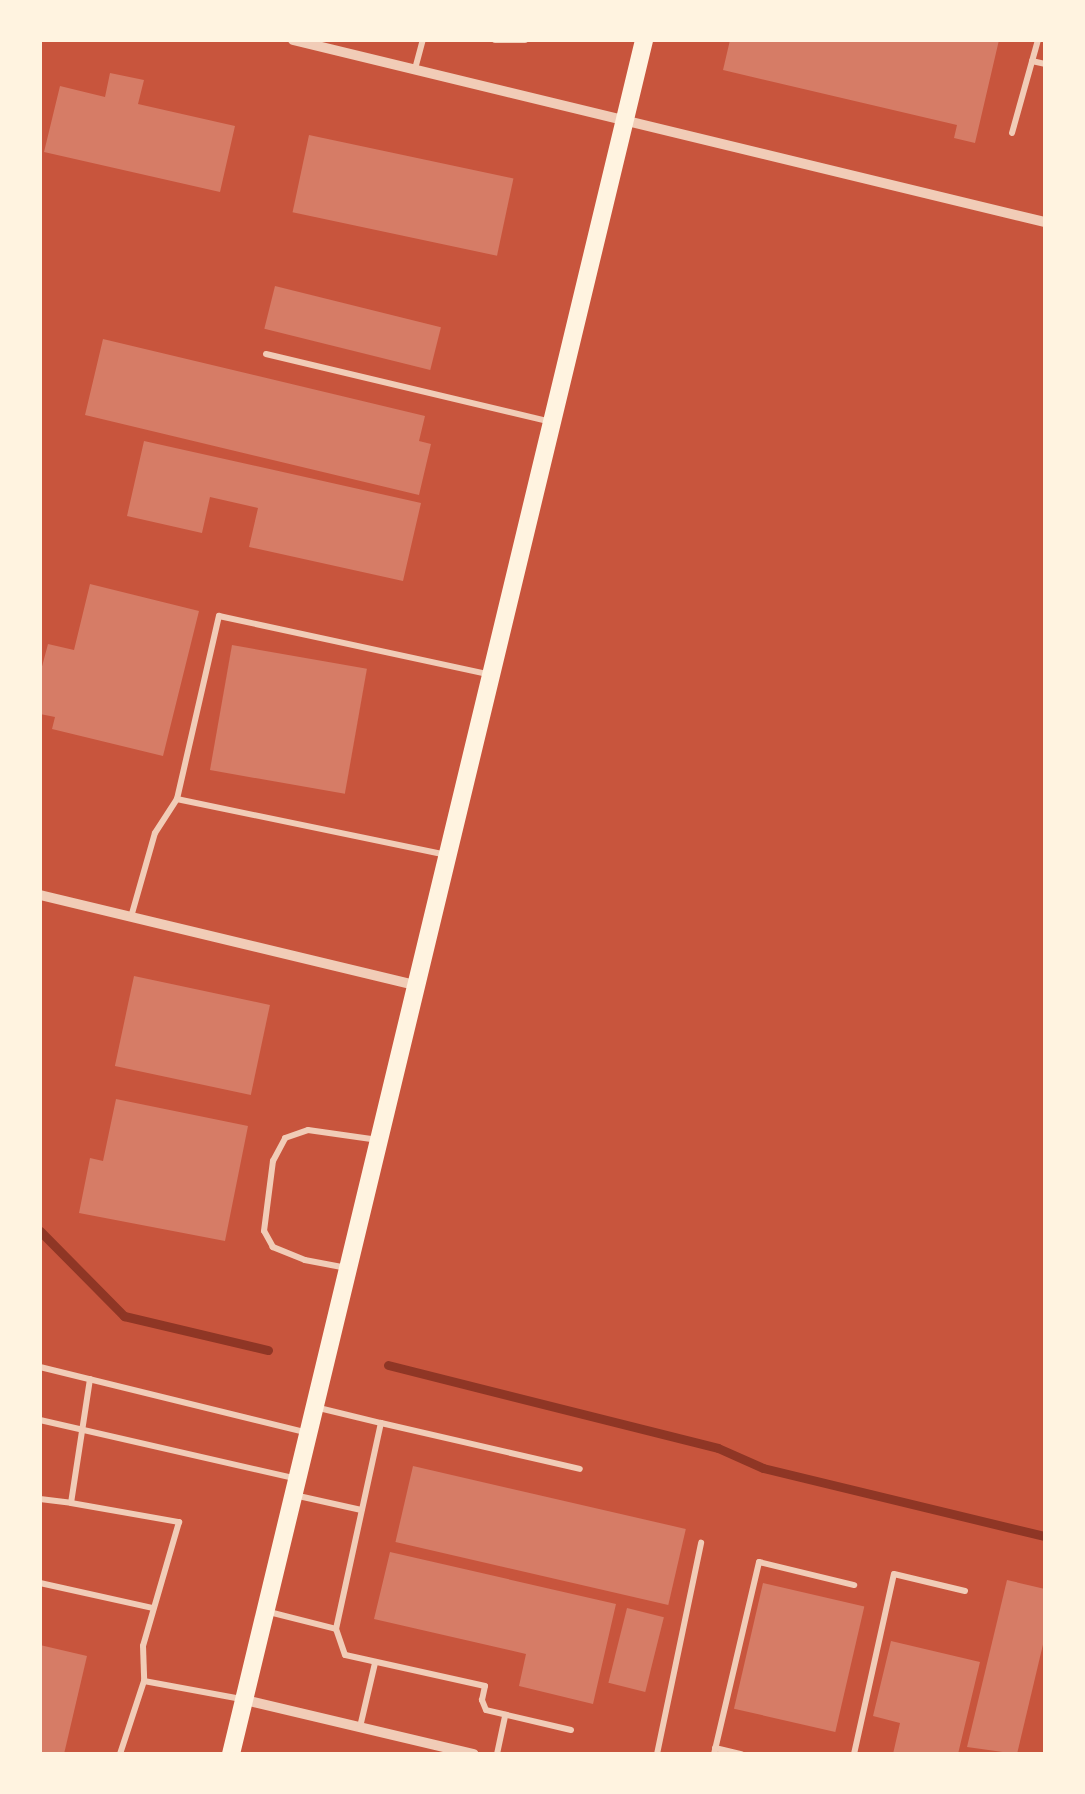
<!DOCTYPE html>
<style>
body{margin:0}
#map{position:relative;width:1085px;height:1794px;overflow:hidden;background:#c8553d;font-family:Barlow,sans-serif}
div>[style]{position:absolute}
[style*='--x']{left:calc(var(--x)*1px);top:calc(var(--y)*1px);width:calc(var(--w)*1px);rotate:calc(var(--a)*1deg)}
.stream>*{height:9px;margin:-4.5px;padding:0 4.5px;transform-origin:4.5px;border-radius:4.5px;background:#8f3625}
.building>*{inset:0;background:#d67c66;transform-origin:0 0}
.service>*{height:6px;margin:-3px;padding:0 3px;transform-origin:3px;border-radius:3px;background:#f1ccb7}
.minor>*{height:10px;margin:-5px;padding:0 5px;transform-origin:5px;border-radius:5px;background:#f1ccb7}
.secondary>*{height:18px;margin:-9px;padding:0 9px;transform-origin:9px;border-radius:9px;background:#fff3e0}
span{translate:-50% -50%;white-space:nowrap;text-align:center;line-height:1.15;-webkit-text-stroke:10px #fff3e0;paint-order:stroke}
.frame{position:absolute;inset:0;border:42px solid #fff3e0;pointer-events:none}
</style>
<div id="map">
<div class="stream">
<i style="--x:40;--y:1231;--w:120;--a:45.3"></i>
<i style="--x:124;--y:1316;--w:148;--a:13.3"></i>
<i style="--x:388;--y:1365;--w:340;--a:14.1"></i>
<i style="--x:718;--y:1448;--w:49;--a:24"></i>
<i style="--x:763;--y:1468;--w:290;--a:13.6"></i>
</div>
<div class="building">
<i style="clip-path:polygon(730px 40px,999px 40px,975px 143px,954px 138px,957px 125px,723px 70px)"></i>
<i style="clip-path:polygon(110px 73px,144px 80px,138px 104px,235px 126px,220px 192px,44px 152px,60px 86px,105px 97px)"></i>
<i style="left:309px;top:135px;width:209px;height:79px;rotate:12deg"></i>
<i style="left:275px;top:286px;width:171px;height:44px;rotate:14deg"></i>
<i style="clip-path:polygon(103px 339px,425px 416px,419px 441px,431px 444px,419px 495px,85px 415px)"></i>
<i style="clip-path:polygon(144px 441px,421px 503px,403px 581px,249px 547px,258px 508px,210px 497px,202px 533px,127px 516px)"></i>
<i style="clip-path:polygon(90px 584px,199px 611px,163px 756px,52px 729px,55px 717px,40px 714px,40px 674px,48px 644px,74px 650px)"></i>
<i style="left:232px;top:645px;width:137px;height:127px;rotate:10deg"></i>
<i style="left:134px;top:976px;width:139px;height:92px;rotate:12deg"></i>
<i style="clip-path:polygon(116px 1099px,248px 1126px,225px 1241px,79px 1213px,90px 1158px,103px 1161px)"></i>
<i style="left:413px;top:1466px;width:280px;height:78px;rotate:13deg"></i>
<i style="clip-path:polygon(390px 1552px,616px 1604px,593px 1704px,519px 1686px,526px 1654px,374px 1619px)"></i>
<i style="clip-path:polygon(1007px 1580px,1045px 1589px,1045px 1636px,1017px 1754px,967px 1747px)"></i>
<i style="left:763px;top:1583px;width:104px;height:129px;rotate:13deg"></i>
<i style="left:627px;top:1608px;width:38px;height:77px;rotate:14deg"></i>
<i style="clip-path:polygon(891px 1641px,980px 1662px,958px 1754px,893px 1754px,900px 1723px,873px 1716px)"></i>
<i style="clip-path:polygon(40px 1645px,87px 1656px,64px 1754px,40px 1754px)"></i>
</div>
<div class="service">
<i style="--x:495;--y:40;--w:30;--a:0"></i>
<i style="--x:1032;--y:61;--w:13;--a:13"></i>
<i style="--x:415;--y:69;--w:30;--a:-75"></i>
<i style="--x:1012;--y:133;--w:97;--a:-74.4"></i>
<i style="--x:266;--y:354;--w:293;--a:13.4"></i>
<i style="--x:447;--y:855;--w:276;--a:-168.3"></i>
<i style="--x:177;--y:799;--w:188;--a:-77.1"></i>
<i style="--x:219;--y:616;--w:275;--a:12.2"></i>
<i style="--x:131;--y:917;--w:87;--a:-74.1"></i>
<i style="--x:155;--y:833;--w:40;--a:-57.1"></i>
<i style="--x:347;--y:1268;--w:43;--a:-169.2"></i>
<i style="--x:305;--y:1260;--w:35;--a:-158"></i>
<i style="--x:273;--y:1247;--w:18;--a:-119"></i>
<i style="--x:264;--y:1231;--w:71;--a:-82.7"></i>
<i style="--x:273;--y:1161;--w:26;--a:-62"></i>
<i style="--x:285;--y:1138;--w:24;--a:-19"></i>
<i style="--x:308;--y:1130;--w:71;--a:8.1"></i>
<i style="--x:40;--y:1367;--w:276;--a:13.8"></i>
<i style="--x:90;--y:1379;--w:125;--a:98.7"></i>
<i style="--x:71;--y:1503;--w:110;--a:10"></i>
<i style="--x:179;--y:1522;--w:129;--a:106.2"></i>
<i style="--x:143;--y:1646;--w:35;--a:88"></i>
<i style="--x:144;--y:1681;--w:99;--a:10.5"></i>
<i style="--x:319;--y:1408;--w:64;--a:13.6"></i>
<i style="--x:40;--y:1420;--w:264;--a:12.9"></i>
<i style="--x:294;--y:1495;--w:69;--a:12.6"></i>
<i style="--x:40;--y:1499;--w:31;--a:7"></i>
<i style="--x:40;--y:1583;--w:116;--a:12.5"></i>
<i style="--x:269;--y:1612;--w:69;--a:14.2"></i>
<i style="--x:360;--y:1727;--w:66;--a:-76.8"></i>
<i style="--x:571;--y:1730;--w:87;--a:-166.8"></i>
<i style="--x:486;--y:1710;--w:11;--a:-112"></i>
<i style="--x:482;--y:1700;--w:14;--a:-78"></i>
<i style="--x:485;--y:1686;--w:143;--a:-167.5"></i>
<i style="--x:345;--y:1655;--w:28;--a:-109"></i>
<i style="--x:336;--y:1629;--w:211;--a:-77.7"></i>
<i style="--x:381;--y:1423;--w:204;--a:13"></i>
<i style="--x:715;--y:1748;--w:27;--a:13"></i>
<i style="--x:120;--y:1754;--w:77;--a:-71.8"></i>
<i style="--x:497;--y:1754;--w:40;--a:-78"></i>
<i style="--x:657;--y:1754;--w:216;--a:-78.2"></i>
<i style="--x:714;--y:1754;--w:197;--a:-76.8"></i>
<i style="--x:759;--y:1562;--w:98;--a:13.6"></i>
<i style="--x:854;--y:1754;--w:184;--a:-77.5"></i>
<i style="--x:894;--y:1574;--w:73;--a:13.5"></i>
</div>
<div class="minor">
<i style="--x:293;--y:40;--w:774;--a:13.61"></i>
<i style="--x:40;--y:895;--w:387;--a:13.5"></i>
<i style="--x:245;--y:1700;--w:235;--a:13.3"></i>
</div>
<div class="secondary">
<i style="--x:231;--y:1754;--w:1763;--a:-76.45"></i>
</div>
<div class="frame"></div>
</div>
